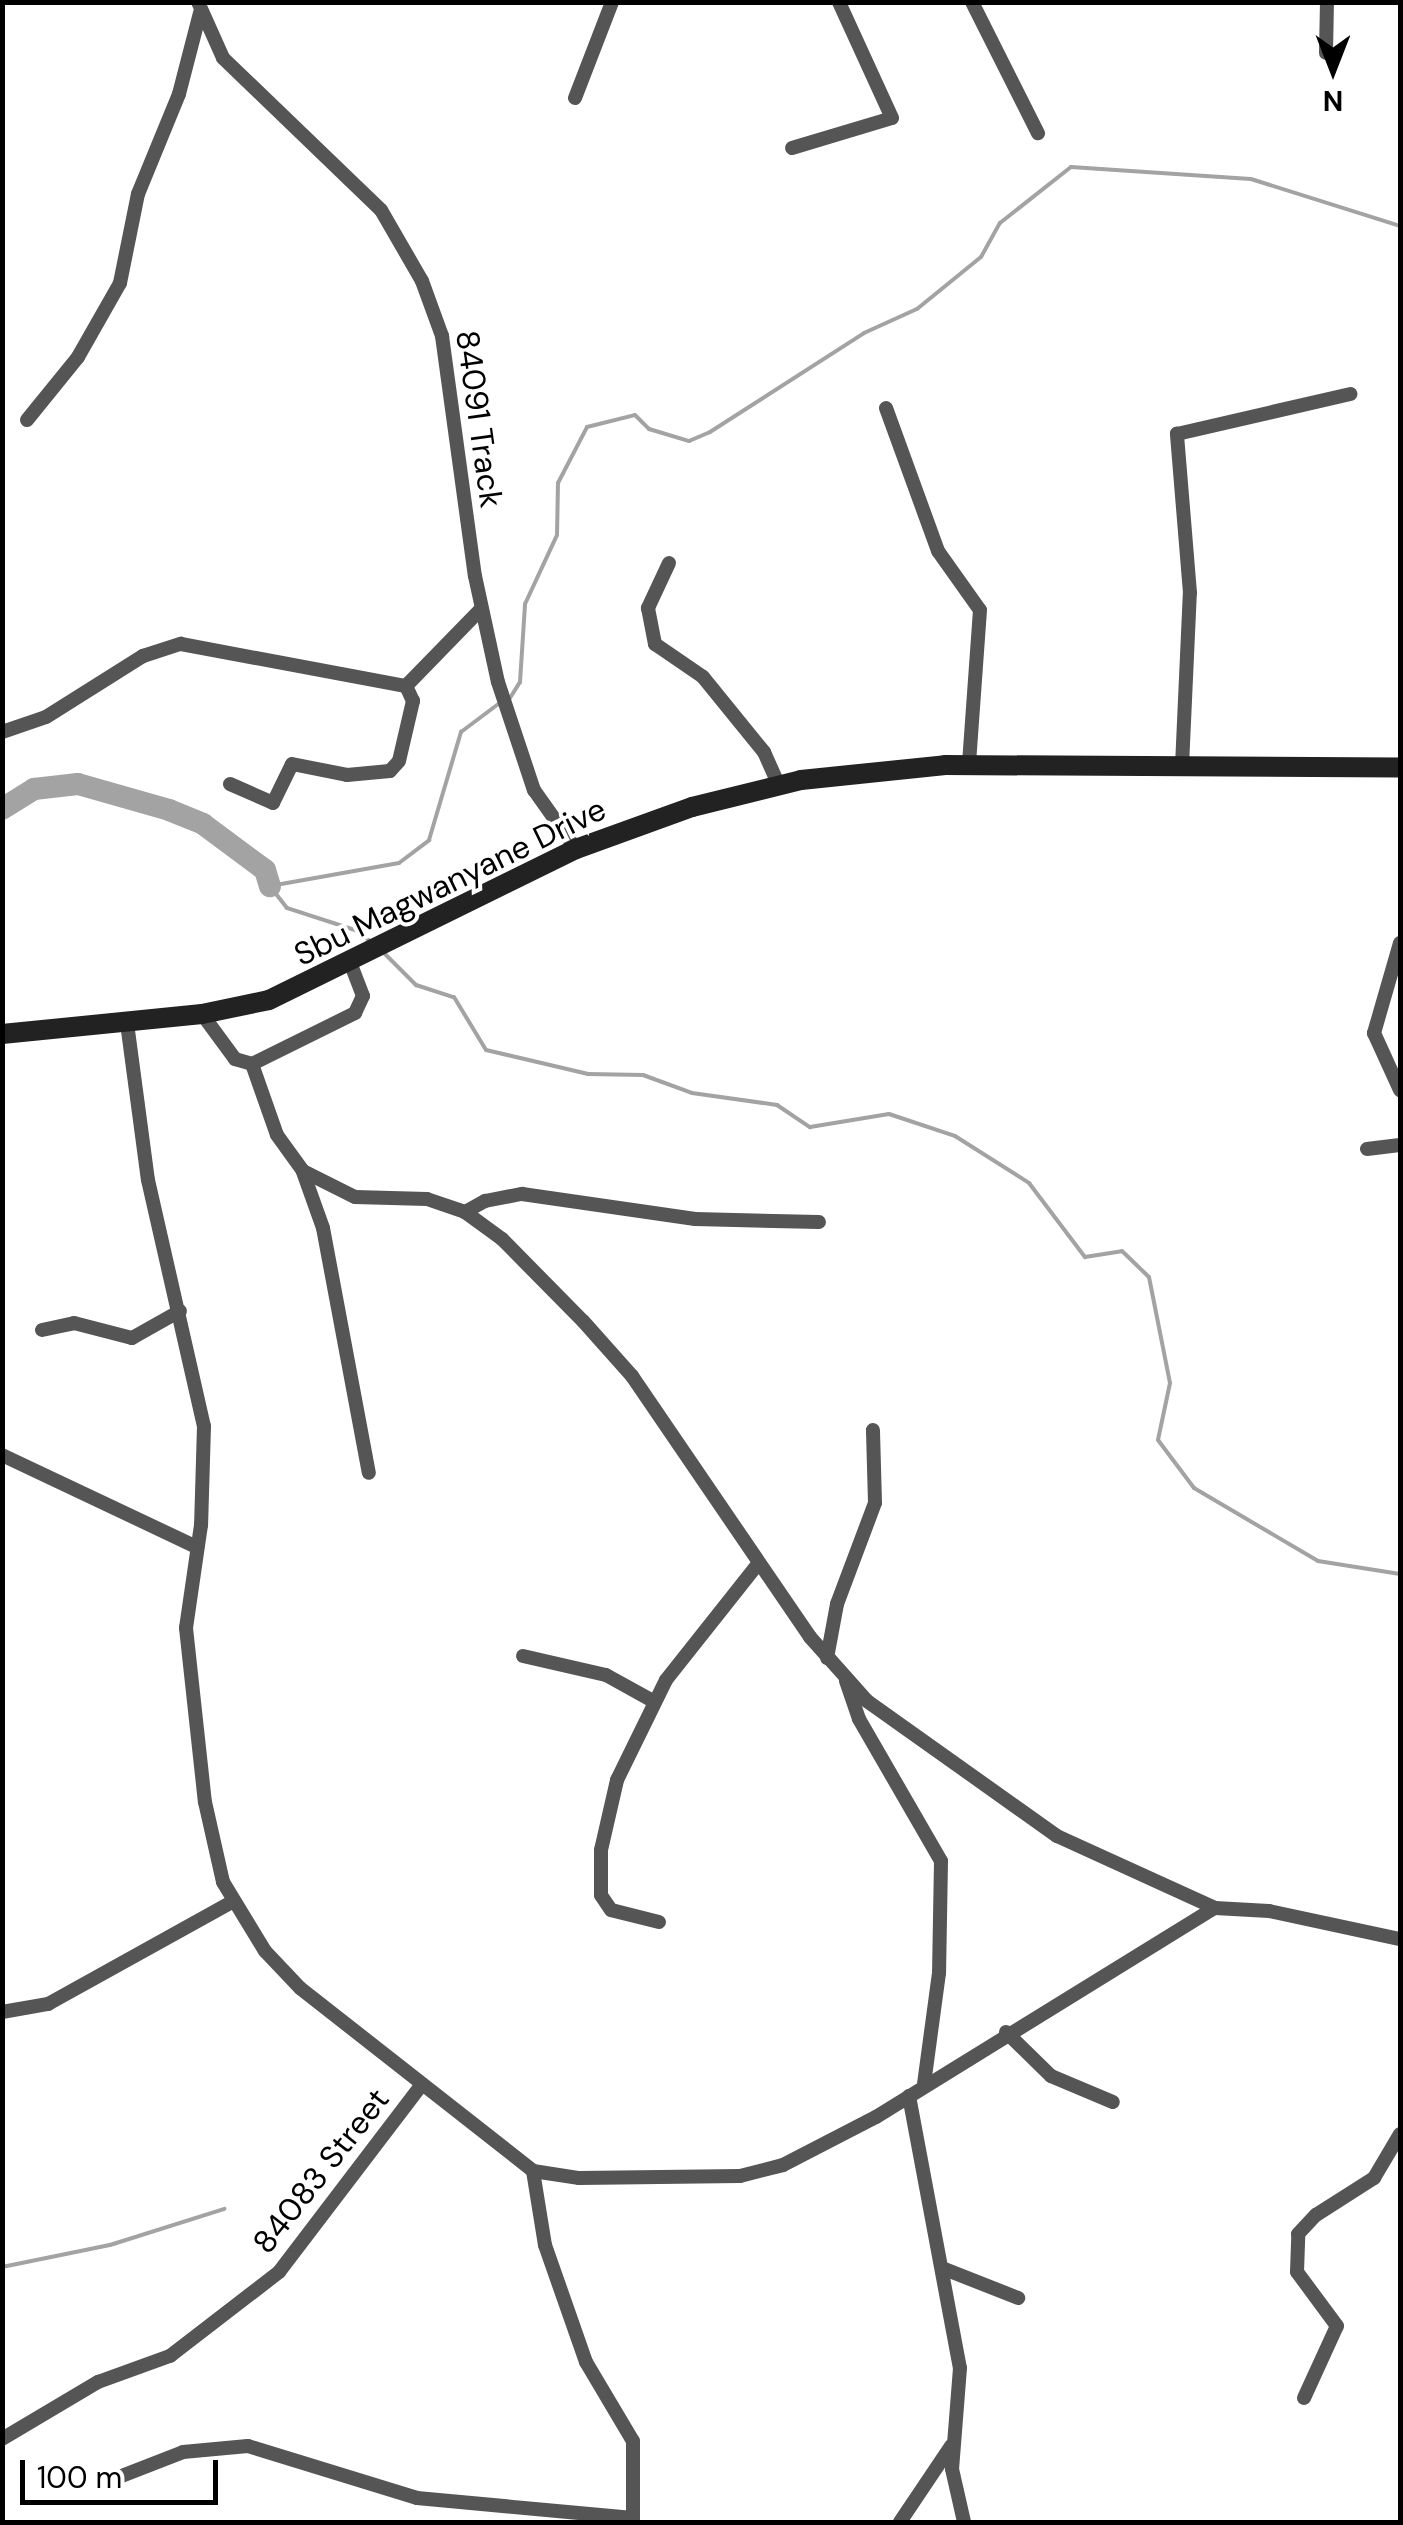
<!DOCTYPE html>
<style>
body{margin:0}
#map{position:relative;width:1403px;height:2525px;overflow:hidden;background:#fff;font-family:"DM Sans",sans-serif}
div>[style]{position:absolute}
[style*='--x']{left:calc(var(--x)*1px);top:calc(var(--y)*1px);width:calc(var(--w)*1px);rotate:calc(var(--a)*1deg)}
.stream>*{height:4px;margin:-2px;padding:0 2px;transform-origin:2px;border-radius:2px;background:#a3a3a3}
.river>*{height:22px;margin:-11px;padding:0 11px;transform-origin:11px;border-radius:11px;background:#a3a3a3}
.minor>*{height:14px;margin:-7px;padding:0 7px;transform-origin:7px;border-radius:7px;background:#555}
.secondary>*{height:20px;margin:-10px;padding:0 10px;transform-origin:10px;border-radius:10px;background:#222}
span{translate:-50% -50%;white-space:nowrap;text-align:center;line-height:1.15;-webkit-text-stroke:8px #fff;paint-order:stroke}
.street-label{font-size:32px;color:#000}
.frame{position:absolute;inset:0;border:5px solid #000;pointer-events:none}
.north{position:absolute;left:1283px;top:20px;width:100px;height:100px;-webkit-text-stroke:8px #fff;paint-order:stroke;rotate:180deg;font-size:28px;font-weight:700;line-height:40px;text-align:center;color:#000}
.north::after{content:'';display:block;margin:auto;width:35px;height:45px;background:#000;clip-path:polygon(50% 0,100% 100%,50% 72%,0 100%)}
.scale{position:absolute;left:20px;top:2460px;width:198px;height:45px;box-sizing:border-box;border:5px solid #000;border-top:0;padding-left:12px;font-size:30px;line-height:35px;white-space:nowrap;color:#000;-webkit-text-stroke:8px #fff;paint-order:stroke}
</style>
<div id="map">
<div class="stream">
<i style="--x:510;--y:698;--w:19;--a:-58"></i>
<i style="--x:520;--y:682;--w:78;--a:-86.3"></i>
<i style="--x:525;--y:604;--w:76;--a:-65.1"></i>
<i style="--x:557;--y:535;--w:52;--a:-88.9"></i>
<i style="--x:558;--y:483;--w:63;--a:-62.6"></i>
<i style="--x:587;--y:427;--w:49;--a:-14"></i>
<i style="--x:635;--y:415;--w:20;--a:45"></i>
<i style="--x:649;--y:429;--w:42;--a:16.7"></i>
<i style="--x:689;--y:441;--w:23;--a:-23"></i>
<i style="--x:710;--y:432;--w:183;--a:-32.7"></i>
<i style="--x:864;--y:333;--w:58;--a:-24.4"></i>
<i style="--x:917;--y:309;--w:82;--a:-39.1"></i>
<i style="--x:981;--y:257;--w:39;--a:-61"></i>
<i style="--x:1000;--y:223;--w:90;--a:-38.3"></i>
<i style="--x:1071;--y:167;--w:180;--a:3.8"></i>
<i style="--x:1251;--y:179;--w:156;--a:17.5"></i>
<i style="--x:372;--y:943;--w:18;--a:-139"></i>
<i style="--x:358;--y:931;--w:75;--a:-162.1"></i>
<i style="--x:287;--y:908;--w:28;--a:-128"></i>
<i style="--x:270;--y:886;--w:131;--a:-10.1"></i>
<i style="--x:399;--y:863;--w:38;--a:-37"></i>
<i style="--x:429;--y:840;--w:113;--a:-73.5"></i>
<i style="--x:461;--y:732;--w:50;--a:-36.9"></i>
<i style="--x:383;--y:952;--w:47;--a:45"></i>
<i style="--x:416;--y:985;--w:40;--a:18"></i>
<i style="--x:454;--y:997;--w:62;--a:58.9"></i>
<i style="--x:486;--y:1050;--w:105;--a:13.2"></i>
<i style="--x:588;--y:1074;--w:55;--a:1"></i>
<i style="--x:643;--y:1075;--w:52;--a:20.2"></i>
<i style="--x:692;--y:1093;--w:86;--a:8"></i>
<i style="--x:777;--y:1105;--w:40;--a:34"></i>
<i style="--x:810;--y:1127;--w:80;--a:-9.3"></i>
<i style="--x:889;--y:1114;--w:70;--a:18.4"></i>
<i style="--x:955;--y:1136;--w:88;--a:32.4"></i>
<i style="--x:1029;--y:1183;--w:93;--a:52.9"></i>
<i style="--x:1085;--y:1257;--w:37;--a:-9"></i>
<i style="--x:1122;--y:1251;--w:37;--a:44"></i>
<i style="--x:1149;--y:1277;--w:108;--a:78.8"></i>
<i style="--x:1170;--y:1383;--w:58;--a:101.9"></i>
<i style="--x:1158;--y:1440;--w:60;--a:53.1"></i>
<i style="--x:1194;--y:1488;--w:144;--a:30.5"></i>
<i style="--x:1318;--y:1561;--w:83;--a:9"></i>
<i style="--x:2;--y:2267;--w:110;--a:-11.5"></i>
<i style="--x:110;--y:2245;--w:120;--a:-17.5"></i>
</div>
<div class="river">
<i style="--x:2;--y:809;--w:38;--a:-32"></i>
<i style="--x:34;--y:789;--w:44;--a:-6.5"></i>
<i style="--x:78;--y:784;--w:95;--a:15.9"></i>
<i style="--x:169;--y:810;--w:37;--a:22"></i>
<i style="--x:203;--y:824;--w:77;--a:36.6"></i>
<i style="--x:265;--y:870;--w:17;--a:73"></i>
</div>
<div class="minor">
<i style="--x:198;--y:2;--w:61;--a:65.9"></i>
<i style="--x:223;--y:58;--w:219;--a:43.9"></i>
<i style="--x:381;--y:210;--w:82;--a:60"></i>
<i style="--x:422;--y:281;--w:59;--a:70"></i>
<i style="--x:442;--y:336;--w:242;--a:82.2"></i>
<i style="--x:475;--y:576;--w:108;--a:77.8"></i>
<i style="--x:498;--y:682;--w:114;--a:71.6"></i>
<i style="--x:534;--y:790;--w:72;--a:54.6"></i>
<i style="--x:972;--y:2;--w:147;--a:63.3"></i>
<i style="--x:1326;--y:53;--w:51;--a:-88.9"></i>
<i style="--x:575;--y:98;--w:103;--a:-68.9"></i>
<i style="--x:792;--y:148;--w:104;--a:-16.7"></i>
<i style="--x:892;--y:118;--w:128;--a:-114.6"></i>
<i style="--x:886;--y:408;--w:152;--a:70"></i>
<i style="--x:938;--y:551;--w:72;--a:54.6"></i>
<i style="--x:980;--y:610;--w:155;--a:94.1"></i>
<i style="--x:27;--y:420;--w:81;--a:-51"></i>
<i style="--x:78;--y:357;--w:85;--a:-60.4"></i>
<i style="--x:120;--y:283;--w:91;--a:-78.6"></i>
<i style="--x:138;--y:194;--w:108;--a:-67.7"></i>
<i style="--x:179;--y:94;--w:84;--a:-75.5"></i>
<i style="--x:669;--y:563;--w:50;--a:115"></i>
<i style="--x:648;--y:608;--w:37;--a:79"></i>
<i style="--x:655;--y:644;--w:58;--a:34.5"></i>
<i style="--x:703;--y:677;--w:97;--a:50.9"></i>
<i style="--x:764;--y:752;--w:36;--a:66"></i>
<i style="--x:2;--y:732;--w:46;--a:-18.8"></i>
<i style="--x:46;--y:717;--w:115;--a:-32.2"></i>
<i style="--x:143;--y:656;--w:40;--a:-18"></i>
<i style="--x:181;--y:644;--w:229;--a:10.6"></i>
<i style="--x:406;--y:686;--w:107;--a:-45.8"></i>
<i style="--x:1182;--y:766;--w:173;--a:-87.4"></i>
<i style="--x:1190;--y:593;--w:160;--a:-94.7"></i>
<i style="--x:1177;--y:434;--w:178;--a:-13"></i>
<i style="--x:230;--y:784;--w:47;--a:23.8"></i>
<i style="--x:273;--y:803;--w:43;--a:-64"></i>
<i style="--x:292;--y:764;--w:56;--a:11.3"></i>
<i style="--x:347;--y:775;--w:43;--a:-5.3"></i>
<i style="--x:390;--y:771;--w:13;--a:-48"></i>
<i style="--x:399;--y:761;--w:62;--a:-76.9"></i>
<i style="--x:413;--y:701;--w:17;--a:-115"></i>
<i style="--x:1400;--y:943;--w:94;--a:106.1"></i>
<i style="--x:1374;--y:1033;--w:63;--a:65.5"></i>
<i style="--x:202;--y:1014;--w:56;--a:53.7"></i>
<i style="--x:235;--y:1059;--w:18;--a:16"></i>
<i style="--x:252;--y:1064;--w:75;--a:70.6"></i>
<i style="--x:277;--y:1135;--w:44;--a:54.2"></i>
<i style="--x:303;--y:1171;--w:58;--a:26.6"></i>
<i style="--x:355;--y:1197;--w:72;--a:1.6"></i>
<i style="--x:427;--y:1199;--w:40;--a:18.9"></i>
<i style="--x:465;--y:1212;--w:46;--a:36.1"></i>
<i style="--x:502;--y:1239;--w:115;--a:45.4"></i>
<i style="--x:583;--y:1321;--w:74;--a:48.3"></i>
<i style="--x:632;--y:1376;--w:316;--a:55.7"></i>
<i style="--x:810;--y:1637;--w:86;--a:48.3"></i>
<i style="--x:867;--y:1701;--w:233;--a:35.4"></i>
<i style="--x:1057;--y:1836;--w:174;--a:24.5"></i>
<i style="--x:127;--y:1023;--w:158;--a:82.4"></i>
<i style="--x:148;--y:1180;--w:252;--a:77.2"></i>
<i style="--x:204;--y:1426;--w:99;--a:91.7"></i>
<i style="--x:201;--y:1525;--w:104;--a:98.3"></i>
<i style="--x:186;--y:1628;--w:175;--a:83.8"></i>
<i style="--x:205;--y:1802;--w:82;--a:77.3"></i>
<i style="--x:223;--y:1882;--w:81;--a:58.7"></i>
<i style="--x:265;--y:1951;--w:51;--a:46.6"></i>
<i style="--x:300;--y:1988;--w:296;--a:38.1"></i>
<i style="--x:533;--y:2171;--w:47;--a:8.7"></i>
<i style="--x:579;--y:2178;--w:161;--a:-0.7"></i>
<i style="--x:740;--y:2176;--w:44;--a:-14.3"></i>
<i style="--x:783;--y:2165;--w:105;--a:-27.3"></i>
<i style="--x:876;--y:2117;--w:398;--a:-31.7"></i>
<i style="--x:1215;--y:1908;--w:54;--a:3.2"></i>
<i style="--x:1269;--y:1911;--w:134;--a:12.1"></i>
<i style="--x:252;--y:1064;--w:115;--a:-26.3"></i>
<i style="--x:355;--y:1013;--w:19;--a:-65"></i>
<i style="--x:363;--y:996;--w:34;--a:-111"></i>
<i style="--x:1367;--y:1149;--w:33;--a:-7"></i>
<i style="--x:303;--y:1172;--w:59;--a:70.3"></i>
<i style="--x:323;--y:1228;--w:249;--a:79.4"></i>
<i style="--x:465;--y:1212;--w:23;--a:-29"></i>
<i style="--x:485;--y:1201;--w:38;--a:-11"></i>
<i style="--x:522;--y:1194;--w:175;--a:8.2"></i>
<i style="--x:695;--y:1219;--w:124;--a:1.4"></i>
<i style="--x:42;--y:1330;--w:33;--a:-12"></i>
<i style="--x:74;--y:1323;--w:60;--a:14.5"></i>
<i style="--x:132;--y:1338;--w:55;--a:-29.4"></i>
<i style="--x:2;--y:1455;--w:216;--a:25.3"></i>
<i style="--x:523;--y:1656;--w:85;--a:12.9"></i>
<i style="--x:606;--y:1675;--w:54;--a:29"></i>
<i style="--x:827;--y:1658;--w:55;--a:-79.5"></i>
<i style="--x:837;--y:1604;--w:108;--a:-69.4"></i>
<i style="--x:875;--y:1503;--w:73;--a:-91.6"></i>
<i style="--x:846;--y:1681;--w:40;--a:71.1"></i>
<i style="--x:859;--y:1719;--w:164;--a:60"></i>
<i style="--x:941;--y:1861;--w:112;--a:91"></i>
<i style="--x:939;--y:1973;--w:112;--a:97.7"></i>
<i style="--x:659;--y:1922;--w:49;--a:-166"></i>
<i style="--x:611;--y:1910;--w:18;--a:-124"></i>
<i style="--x:601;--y:1895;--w:45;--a:-90"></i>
<i style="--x:601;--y:1850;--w:72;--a:-77.1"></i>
<i style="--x:617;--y:1780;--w:111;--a:-63.9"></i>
<i style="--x:666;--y:1680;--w:148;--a:-51.6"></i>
<i style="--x:2;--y:2012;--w:47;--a:-9.9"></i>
<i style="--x:48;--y:2004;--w:210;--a:-29"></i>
<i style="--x:1006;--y:2032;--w:63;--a:44.4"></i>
<i style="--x:1051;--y:2076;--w:67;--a:22.8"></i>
<i style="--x:909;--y:2096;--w:277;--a:79.4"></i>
<i style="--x:960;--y:2368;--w:101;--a:94.5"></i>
<i style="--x:952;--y:2469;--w:54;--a:77.2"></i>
<i style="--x:533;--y:2171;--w:75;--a:80.8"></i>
<i style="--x:545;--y:2245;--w:124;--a:70.7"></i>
<i style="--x:586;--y:2362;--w:92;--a:59.3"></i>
<i style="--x:633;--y:2441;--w:81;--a:90"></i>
<i style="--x:942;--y:2268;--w:82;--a:21.5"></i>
<i style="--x:1304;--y:2398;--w:79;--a:-65.4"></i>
<i style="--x:1337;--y:2326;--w:67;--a:-126.5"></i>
<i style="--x:1297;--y:2272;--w:38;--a:-88"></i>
<i style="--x:1298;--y:2234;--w:26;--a:-47"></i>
<i style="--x:1316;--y:2215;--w:69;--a:-32.5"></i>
<i style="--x:1374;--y:2178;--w:51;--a:-59.4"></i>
<i style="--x:2;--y:2439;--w:112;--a:-30.7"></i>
<i style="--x:98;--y:2382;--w:77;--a:-19.9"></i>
<i style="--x:170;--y:2356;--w:138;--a:-37.6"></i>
<i style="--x:279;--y:2272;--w:236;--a:-52.7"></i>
<i style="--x:119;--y:2477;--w:69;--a:-21.3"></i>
<i style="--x:183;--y:2452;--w:65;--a:-5.3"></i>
<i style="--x:248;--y:2446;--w:177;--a:17.1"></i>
<i style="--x:417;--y:2498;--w:217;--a:5.3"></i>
<i style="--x:900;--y:2522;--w:92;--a:-56.1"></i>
</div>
<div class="secondary">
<i style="--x:2;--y:1034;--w:201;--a:-5.7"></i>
<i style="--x:202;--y:1014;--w:68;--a:-11.8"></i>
<i style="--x:269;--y:1000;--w:342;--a:-26.2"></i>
<i style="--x:576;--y:849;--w:123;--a:-19.9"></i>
<i style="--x:692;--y:807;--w:112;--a:-13.9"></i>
<i style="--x:801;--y:780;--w:145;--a:-5.9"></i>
<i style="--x:945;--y:765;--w:455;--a:0.3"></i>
</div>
<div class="street-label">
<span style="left:479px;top:419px;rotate:82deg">84091 Track</span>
<span style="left:450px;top:882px;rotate:-26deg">Sbu Magwanyane Drive</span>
<span style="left:321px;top:2171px;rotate:-52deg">84083 Street</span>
</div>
<div class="frame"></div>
<div class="north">N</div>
<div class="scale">100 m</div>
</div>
